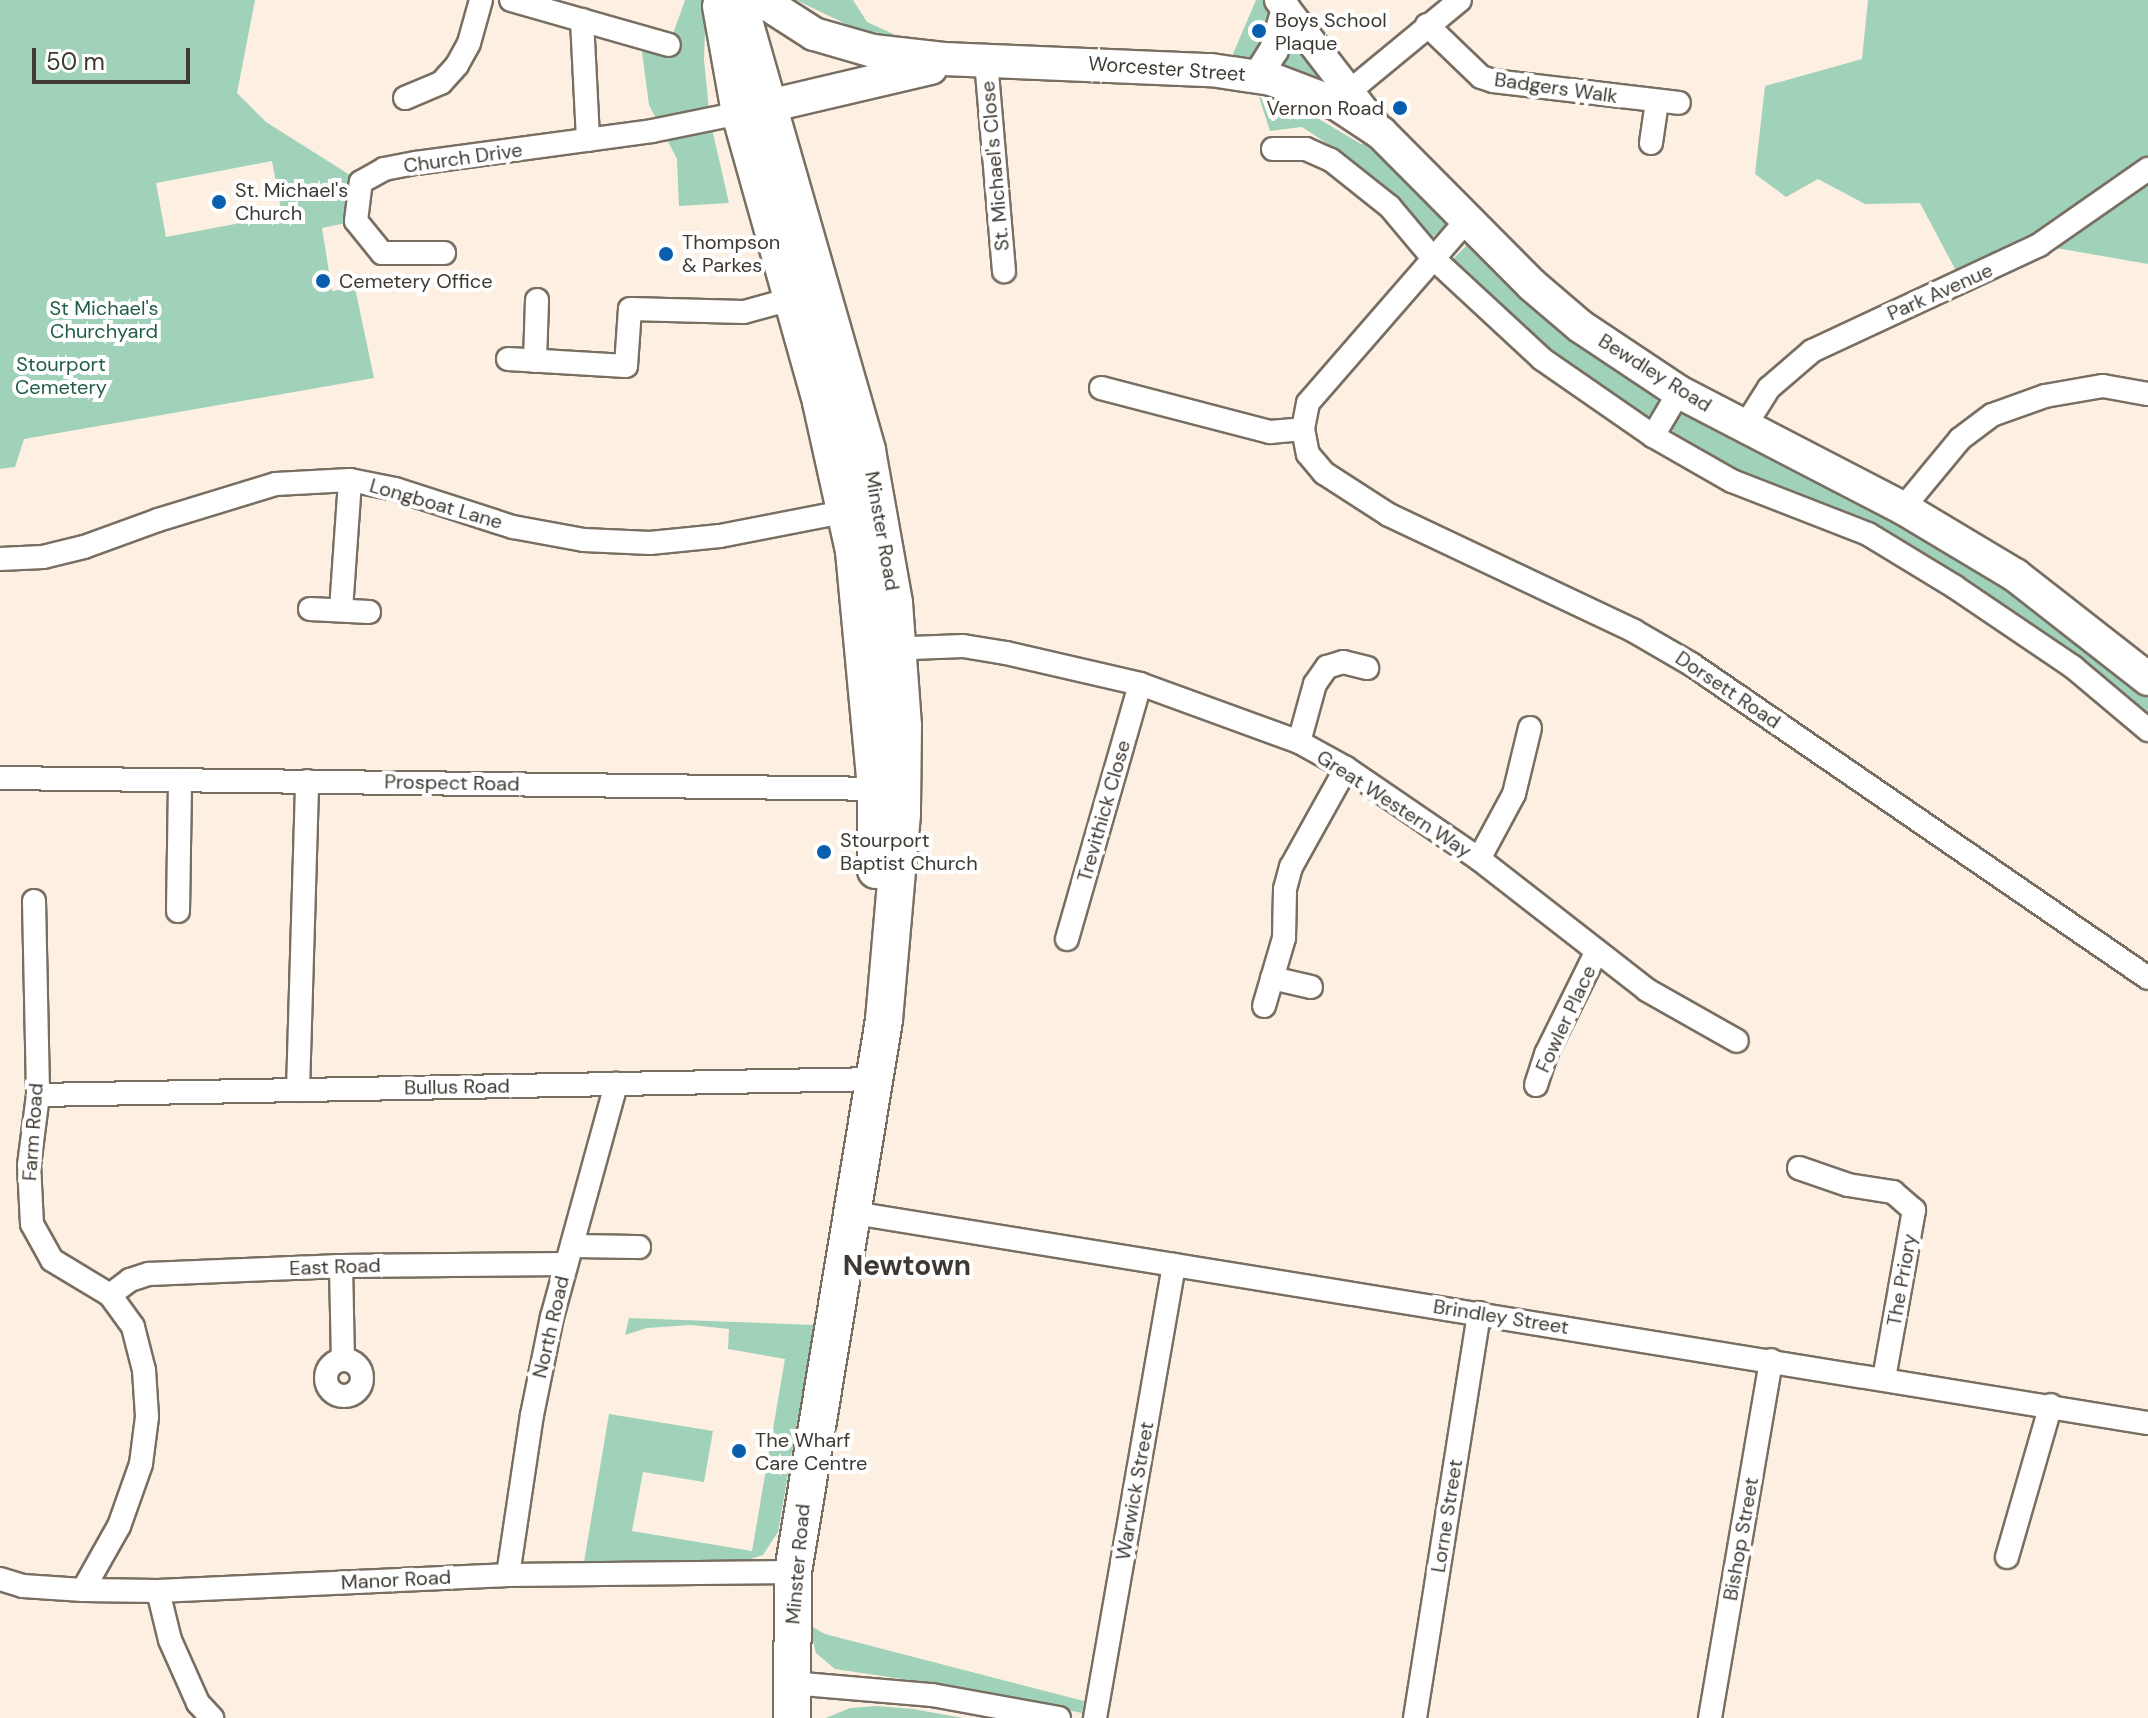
<!DOCTYPE html>
<style>
body{margin:0}
#map{position:relative;width:2148px;height:1718px;overflow:hidden;background:#fdf0e2;font-family:"DM Sans",sans-serif}
div>[style]{position:absolute}
[style*='--x']{left:calc(var(--x)*1px);top:calc(var(--y)*1px);width:calc(var(--w)*1px);rotate:calc(var(--a)*1deg)}
.green>*{inset:0;background:#a0d2b9}
.roads{filter:drop-shadow(2px 0 #796e62) drop-shadow(-2px 0 #796e62) drop-shadow(0 2px #796e62) drop-shadow(0 -2px #796e62)}
.minor>*{height:22px;margin:-11px;padding:0 11px;transform-origin:11px;border-radius:11px;background:#fff}
.minor>.ring{margin:-11px;padding:0;box-sizing:content-box;background:none;border:22px solid #fff;border-radius:50%}
.tertiary>*{height:28px;margin:-14px;padding:0 14px;transform-origin:14px;border-radius:14px;background:#fff}
.secondary>*{height:32px;margin:-16px;padding:0 16px;transform-origin:16px;border-radius:16px;background:#fff}
.primary>*{height:36px;margin:-18px;padding:0 18px;transform-origin:18px;border-radius:18px;background:#fff}
.dots>*{width:22px;height:22px;translate:-50% -50%;box-sizing:border-box;border:4px solid #fff;border-radius:50%}
span{translate:-50% -50%;white-space:nowrap;text-align:center;line-height:1.15;-webkit-text-stroke:8px #fff;paint-order:stroke}
.poi-label{font-size:20px;color:#3e3933}
.left{translate:0 -50%;text-align:left}
.right{translate:-100% -50%;text-align:right}
.street-label{font-size:20px;color:#3e3933}
.park-label{font-size:20px;color:#235d45}
.district-label{font-size:28px;color:#3e3933;font-weight:700}
.scale{position:absolute;left:32px;top:48px;width:158px;height:36px;box-sizing:border-box;border:4px solid #3e3933;border-top:0;padding-left:10px;font-size:24px;line-height:28px;white-space:nowrap;color:#3e3933;-webkit-text-stroke:6px #fff;paint-order:stroke}
</style>
<div id="map">
<div class="green">
<i style="clip-path:polygon(evenodd,0 0,255px 0,237px 93px,266px 122px,361px 182px,356px 221px,322px 228px,332px 291px,355px 288px,374px 378px,24px 439px,15px 467px,0 469px,0 0,272px 161px,282px 215px,166px 237px,156px 183px,272px 161px)"></i>
<i style="clip-path:polygon(685px 0,706px 0,704px 59px,710px 120px,729px 203px,679px 206px,677px 159px,649px 105px,642px 52px,669px 45px)"></i>
<i style="clip-path:polygon(796px 0,853px 0,867px 22px,902px 38px,854px 28px)"></i>
<i style="clip-path:polygon(1256px 0,1267px 0,1273px 7px,1263px 49px,1250px 62px,1230px 61px)"></i>
<i style="clip-path:polygon(1868px 0,2148px 0,2148px 264px,2039px 245px,1963px 284px,1920px 203px,1865px 204px,1818px 179px,1786px 197px,1755px 174px,1765px 86px,1862px 59px)"></i>
<i style="clip-path:polygon(1293px 33px,1324px 79px,1277px 66px)"></i>
<i style="clip-path:polygon(1259px 97px,1314px 116px,1361px 144px,1380px 139px,1454px 216px,1430px 240px,1402px 201px,1350px 159px,1302px 127px,1270px 131px)"></i>
<i style="clip-path:polygon(1476px 236px,1656px 388px,1658px 406px,1643px 421px,1546px 355px,1451px 261px)"></i>
<i style="clip-path:polygon(1686px 412px,2009px 582px,2148px 695px,2148px 719px,1958px 582px,1734px 476px,1675px 443px,1671px 423px)"></i>
<i style="clip-path:polygon(629px 1318px,814px 1325px,778px 1532px,763px 1555px,744px 1561px,584px 1562px,609px 1414px,713px 1431px,704px 1482px,643px 1472px,632px 1531px,752px 1551px,785px 1359px,728px 1349px,729px 1329px,691px 1325px,647px 1328px,625px 1335px)"></i>
<i style="clip-path:polygon(809px 1625px,825px 1634px,1084px 1701px,1082px 1713px,956px 1687px,835px 1669px,816px 1653px)"></i>
<i style="clip-path:polygon(876px 1706px,913px 1709px,963px 1718px,826px 1718px,850px 1708px)"></i>
</div>
<div class="roads">
<div class="minor">
<i style="--x:511;--y:0;--w:164;--a:15.9"></i>
<i style="--x:582;--y:20;--w:120;--a:87.1"></i>
<i style="--x:1427;--y:25;--w:75;--a:43.9"></i>
<i style="--x:1481;--y:77;--w:13;--a:18"></i>
<i style="--x:1493;--y:81;--w:187;--a:6.7"></i>
<i style="--x:986;--y:61;--w:211;--a:85.1"></i>
<i style="--x:1351;--y:90;--w:141;--a:-39.5"></i>
<i style="--x:405;--y:98;--w:39;--a:-23"></i>
<i style="--x:441;--y:83;--w:24;--a:-48"></i>
<i style="--x:457;--y:65;--w:25;--a:-61"></i>
<i style="--x:469;--y:43;--w:45;--a:-74.4"></i>
<i style="--x:1651;--y:143;--w:41;--a:-81.7"></i>
<i style="--x:1273;--y:149;--w:33;--a:0"></i>
<i style="--x:1306;--y:149;--w:27;--a:24"></i>
<i style="--x:1331;--y:160;--w:75;--a:38.5"></i>
<i style="--x:1390;--y:207;--w:65;--a:50"></i>
<i style="--x:1432;--y:257;--w:150;--a:42.8"></i>
<i style="--x:1542;--y:359;--w:135;--a:34.7"></i>
<i style="--x:1653;--y:436;--w:91;--a:29.7"></i>
<i style="--x:1732;--y:481;--w:146;--a:21.3"></i>
<i style="--x:1868;--y:534;--w:102;--a:31.3"></i>
<i style="--x:1955;--y:587;--w:143;--a:34.1"></i>
<i style="--x:2073;--y:667;--w:98;--a:40"></i>
<i style="--x:1467;--y:220;--w:242;--a:131"></i>
<i style="--x:1308;--y:403;--w:26;--a:101"></i>
<i style="--x:1303;--y:429;--w:25;--a:79"></i>
<i style="--x:1308;--y:454;--w:25;--a:50"></i>
<i style="--x:1324;--y:473;--w:77;--a:32.9"></i>
<i style="--x:1389;--y:515;--w:271;--a:25.3"></i>
<i style="--x:1634;--y:631;--w:66;--a:30.1"></i>
<i style="--x:1691;--y:664;--w:554;--a:34.49"></i>
<i style="--x:444;--y:253;--w:62;--a:180"></i>
<i style="--x:382;--y:253;--w:41;--a:-129.1"></i>
<i style="--x:356;--y:221;--w:39;--a:-83"></i>
<i style="--x:361;--y:182;--w:26;--a:-29"></i>
<i style="--x:384;--y:169;--w:33;--a:-11"></i>
<i style="--x:416;--y:163;--w:238;--a:-7.7"></i>
<i style="--x:652;--y:131;--w:90;--a:-11.6"></i>
<i style="--x:508;--y:359;--w:118;--a:3.4"></i>
<i style="--x:626;--y:366;--w:57;--a:-86"></i>
<i style="--x:630;--y:309;--w:114;--a:1.5"></i>
<i style="--x:744;--y:312;--w:60;--a:-15.4"></i>
<i style="--x:535;--y:361;--w:61;--a:-88.1"></i>
<i style="--x:1101;--y:388;--w:175;--a:14.6"></i>
<i style="--x:1270;--y:432;--w:33;--a:-5"></i>
<i style="--x:1745;--y:426;--w:45;--a:-57.7"></i>
<i style="--x:1769;--y:388;--w:57;--a:-40.7"></i>
<i style="--x:1812;--y:351;--w:251;--a:-25"></i>
<i style="--x:2039;--y:245;--w:133;--a:-34.9"></i>
<i style="--x:1653;--y:436;--w:51;--a:-59.4"></i>
<i style="--x:1903;--y:508;--w:89;--a:-50.4"></i>
<i style="--x:1960;--y:439;--w:40;--a:-37"></i>
<i style="--x:1992;--y:415;--w:56;--a:-19.7"></i>
<i style="--x:2045;--y:396;--w:59;--a:-9.8"></i>
<i style="--x:2103;--y:386;--w:46;--a:10.1"></i>
<i style="--x:0;--y:559;--w:43;--a:-2.7"></i>
<i style="--x:43;--y:557;--w:42;--a:-13.7"></i>
<i style="--x:84;--y:547;--w:79;--a:-20"></i>
<i style="--x:158;--y:520;--w:123;--a:-17"></i>
<i style="--x:276;--y:484;--w:74;--a:-3.1"></i>
<i style="--x:350;--y:480;--w:46;--a:11.3"></i>
<i style="--x:395;--y:489;--w:124;--a:17.9"></i>
<i style="--x:513;--y:527;--w:72;--a:10.4"></i>
<i style="--x:584;--y:540;--w:66;--a:2.6"></i>
<i style="--x:650;--y:543;--w:70;--a:-5.7"></i>
<i style="--x:720;--y:536;--w:136;--a:-11"></i>
<i style="--x:310;--y:609;--w:59;--a:2.9"></i>
<i style="--x:341;--y:610;--w:130;--a:-86"></i>
<i style="--x:886;--y:649;--w:77;--a:-2.2"></i>
<i style="--x:963;--y:646;--w:44;--a:9.2"></i>
<i style="--x:1006;--y:653;--w:138;--a:13"></i>
<i style="--x:1140;--y:684;--w:169;--a:20"></i>
<i style="--x:1299;--y:742;--w:54;--a:29"></i>
<i style="--x:1346;--y:768;--w:161;--a:34.4"></i>
<i style="--x:1479;--y:859;--w:213;--a:37.9"></i>
<i style="--x:1647;--y:990;--w:103;--a:29.5"></i>
<i style="--x:1299;--y:742;--w:60;--a:-74.6"></i>
<i style="--x:1315;--y:684;--w:21;--a:-55"></i>
<i style="--x:1327;--y:667;--w:17;--a:-17"></i>
<i style="--x:1343;--y:662;--w:25;--a:14"></i>
<i style="--x:0;--y:778;--w:886;--a:0.71"></i>
<i style="--x:1479;--y:859;--w:74;--a:-61.7"></i>
<i style="--x:1514;--y:794;--w:68;--a:-76.4"></i>
<i style="--x:34;--y:901;--w:194;--a:88.8"></i>
<i style="--x:38;--y:1095;--w:71;--a:97.3"></i>
<i style="--x:29;--y:1165;--w:59;--a:87.1"></i>
<i style="--x:32;--y:1224;--w:41;--a:60.9"></i>
<i style="--x:52;--y:1260;--w:68;--a:31.1"></i>
<i style="--x:110;--y:1295;--w:39;--a:54"></i>
<i style="--x:133;--y:1327;--w:44;--a:75.7"></i>
<i style="--x:144;--y:1370;--w:47;--a:86.3"></i>
<i style="--x:147;--y:1417;--w:47;--a:97.3"></i>
<i style="--x:141;--y:1464;--w:66;--a:109.5"></i>
<i style="--x:119;--y:1526;--w:73;--a:119.4"></i>
<i style="--x:178;--y:911;--w:131;--a:-89.1"></i>
<i style="--x:1067;--y:939;--w:265;--a:-74"></i>
<i style="--x:1272;--y:978;--w:40;--a:13"></i>
<i style="--x:1264;--y:1006;--w:71;--a:-73.6"></i>
<i style="--x:1284;--y:938;--w:49;--a:-88.8"></i>
<i style="--x:1285;--y:889;--w:23;--a:-75"></i>
<i style="--x:1291;--y:867;--w:113;--a:-60.9"></i>
<i style="--x:1536;--y:1085;--w:33;--a:-72"></i>
<i style="--x:1546;--y:1054;--w:113;--a:-63.7"></i>
<i style="--x:298;--y:1090;--w:309;--a:-88.3"></i>
<i style="--x:38;--y:1095;--w:838;--a:-1.09"></i>
<i style="--x:1799;--y:1168;--w:52;--a:19.1"></i>
<i style="--x:1848;--y:1185;--w:46;--a:8.8"></i>
<i style="--x:1893;--y:1192;--w:28;--a:41"></i>
<i style="--x:1914;--y:1210;--w:171;--a:100.1"></i>
<i style="--x:854;--y:1213;--w:1311;--a:9.22"></i>
<i style="--x:572;--y:1246;--w:67;--a:0.9"></i>
<i style="--x:341;--y:1266;--w:94;--a:88.8"></i>
<i style="--x:110;--y:1295;--w:25;--a:-37"></i>
<i style="--x:130;--y:1280;--w:20;--a:-18"></i>
<i style="--x:149;--y:1274;--w:192;--a:-2.4"></i>
<i style="--x:341;--y:1266;--w:225;--a:-0.5"></i>
<i class="ring" style="left:326px;top:1360px;width:14px;height:14px"></i>
<i style="--x:2007;--y:1557;--w:158;--a:-73.9"></i>
<i style="--x:508;--y:1575;--w:162;--a:-81.5"></i>
<i style="--x:532;--y:1415;--w:100;--a:-78.5"></i>
<i style="--x:552;--y:1317;--w:242;--a:-74.6"></i>
<i style="--x:0;--y:1579;--w:24;--a:17"></i>
<i style="--x:23;--y:1586;--w:60;--a:3.8"></i>
<i style="--x:83;--y:1590;--w:75;--a:0.8"></i>
<i style="--x:158;--y:1591;--w:350;--a:-2.6"></i>
<i style="--x:508;--y:1575;--w:285;--a:-0.6"></i>
<i style="--x:158;--y:1591;--w:50;--a:76.2"></i>
<i style="--x:170;--y:1640;--w:69;--a:66"></i>
<i style="--x:198;--y:1703;--w:21;--a:47"></i>
<i style="--x:791;--y:1683;--w:142;--a:4.9"></i>
<i style="--x:932;--y:1695;--w:129;--a:10.3"></i>
<i style="--x:1095;--y:1718;--w:460;--a:-80.1"></i>
<i style="--x:1415;--y:1718;--w:410;--a:-81"></i>
<i style="--x:1710;--y:1718;--w:363;--a:-80.3"></i>
</div>
<div class="tertiary">
<i style="--x:1279;--y:0;--w:159;--a:52.4"></i>
<i style="--x:1257;--y:77;--w:32;--a:-58"></i>
<i style="--x:1274;--y:50;--w:43;--a:-73.7"></i>
</div>
<div class="secondary">
<i style="--x:761;--y:0;--w:63;--a:32.7"></i>
<i style="--x:814;--y:34;--w:61;--a:16.1"></i>
<i style="--x:873;--y:51;--w:71;--a:6.4"></i>
<i style="--x:944;--y:59;--w:267;--a:2.4"></i>
<i style="--x:1211;--y:70;--w:61;--a:8.5"></i>
<i style="--x:1271;--y:79;--w:71;--a:20.7"></i>
<i style="--x:1337;--y:104;--w:53;--a:33.4"></i>
<i style="--x:1381;--y:133;--w:214;--a:45.2"></i>
<i style="--x:1532;--y:285;--w:63;--a:40.5"></i>
<i style="--x:1580;--y:326;--w:119;--a:33.7"></i>
<i style="--x:1679;--y:392;--w:252;--a:27.4"></i>
<i style="--x:1903;--y:508;--w:131;--a:30.9"></i>
<i style="--x:2015;--y:575;--w:169;--a:38"></i>
<i style="--x:743;--y:112;--w:193;--a:-13.2"></i>
</div>
<div class="primary">
<i style="--x:738;--y:0;--w:469;--a:74"></i>
<i style="--x:867;--y:451;--w:154;--a:79.9"></i>
<i style="--x:894;--y:603;--w:123;--a:85.8"></i>
<i style="--x:903;--y:726;--w:88;--a:90.7"></i>
<i style="--x:902;--y:814;--w:207;--a:95"></i>
<i style="--x:884;--y:1020;--w:559;--a:99.36"></i>
<i style="--x:793;--y:1572;--w:146;--a:90.4"></i>
<i style="--x:721;--y:6;--w:109;--a:79.9"></i>
<i style="--x:740;--y:113;--w:300;--a:74.3"></i>
<i style="--x:821;--y:402;--w:153;--a:77.5"></i>
<i style="--x:854;--y:551;--w:239;--a:84.7"></i>
<i style="--x:876;--y:789;--w:81;--a:90"></i>
</div>
</div>
<div class="dots">
<i style="left:1259px;top:31px;background:#095fad"></i>
<i style="left:1400px;top:108px;background:#095fad"></i>
<i style="left:219px;top:202px;background:#095fad"></i>
<i style="left:666px;top:254px;background:#095fad"></i>
<i style="left:323px;top:281px;background:#095fad"></i>
<i style="left:824px;top:852px;background:#095fad"></i>
<i style="left:739px;top:1451px;background:#095fad"></i>
</div>
<div class="poi-label">
<span class="left" style="left:1275px;top:32px">Boys School<br>Plaque</span>
<span class="right" style="left:1384px;top:108px">Vernon Road</span>
<span class="left" style="left:235px;top:202px">St. Michael's<br>Church</span>
<span class="left" style="left:682px;top:254px">Thompson<br>&amp; Parkes</span>
<span class="left" style="left:339px;top:281px">Cemetery Office</span>
<span class="left" style="left:840px;top:852px">Stourport<br>Baptist Church</span>
<span class="left" style="left:755px;top:1452px">The Wharf<br>Care Centre</span>
</div>
<div class="street-label">
<span style="left:1167px;top:69px;rotate:4deg">Worcester Street</span>
<span style="left:1556px;top:88px;rotate:8deg">Badgers Walk</span>
<span style="left:463px;top:158px;rotate:-8deg">Church Drive</span>
<span style="left:995px;top:166px;rotate:-95deg">St. Michael's Close</span>
<span style="left:1940px;top:292px;rotate:-24deg">Park Avenue</span>
<span style="left:1655px;top:373px;rotate:32deg">Bewdley Road</span>
<span style="left:436px;top:504px;rotate:16deg">Longboat Lane</span>
<span style="left:882px;top:531px;rotate:80deg">Minster Road</span>
<span style="left:1728px;top:690px;rotate:34deg">Dorsett Road</span>
<span style="left:452px;top:783px;rotate:1deg">Prospect Road</span>
<span style="left:1394px;top:804px;rotate:33deg">Great Western Way</span>
<span style="left:1104px;top:811px;rotate:-74deg">Trevithick Close</span>
<span style="left:1566px;top:1019px;rotate:-65deg">Fowler Place</span>
<span style="left:457px;top:1087px;rotate:-1deg">Bullus Road</span>
<span style="left:33px;top:1132px;rotate:-86deg">Farm Road</span>
<span style="left:335px;top:1267px;rotate:-2deg">East Road</span>
<span style="left:1902px;top:1280px;rotate:-80deg">The Priory</span>
<span style="left:1501px;top:1317px;rotate:9deg">Brindley Street</span>
<span style="left:551px;top:1327px;rotate:-77deg">North Road</span>
<span style="left:1135px;top:1491px;rotate:-80deg">Warwick Street</span>
<span style="left:1447px;top:1516px;rotate:-81deg">Lorne Street</span>
<span style="left:1741px;top:1539px;rotate:-80deg">Bishop Street</span>
<span style="left:798px;top:1564px;rotate:-85deg">Minster Road</span>
<span style="left:396px;top:1580px;rotate:-3deg">Manor Road</span>
</div>
<div class="park-label">
<span style="left:104px;top:320px">St Michael's<br>Churchyard</span>
<span style="left:61px;top:376px">Stourport<br>Cemetery</span>
</div>
<div class="district-label">
<span style="left:907px;top:1266px">Newtown</span>
</div>
<div class="scale">50 m</div>
</div>
